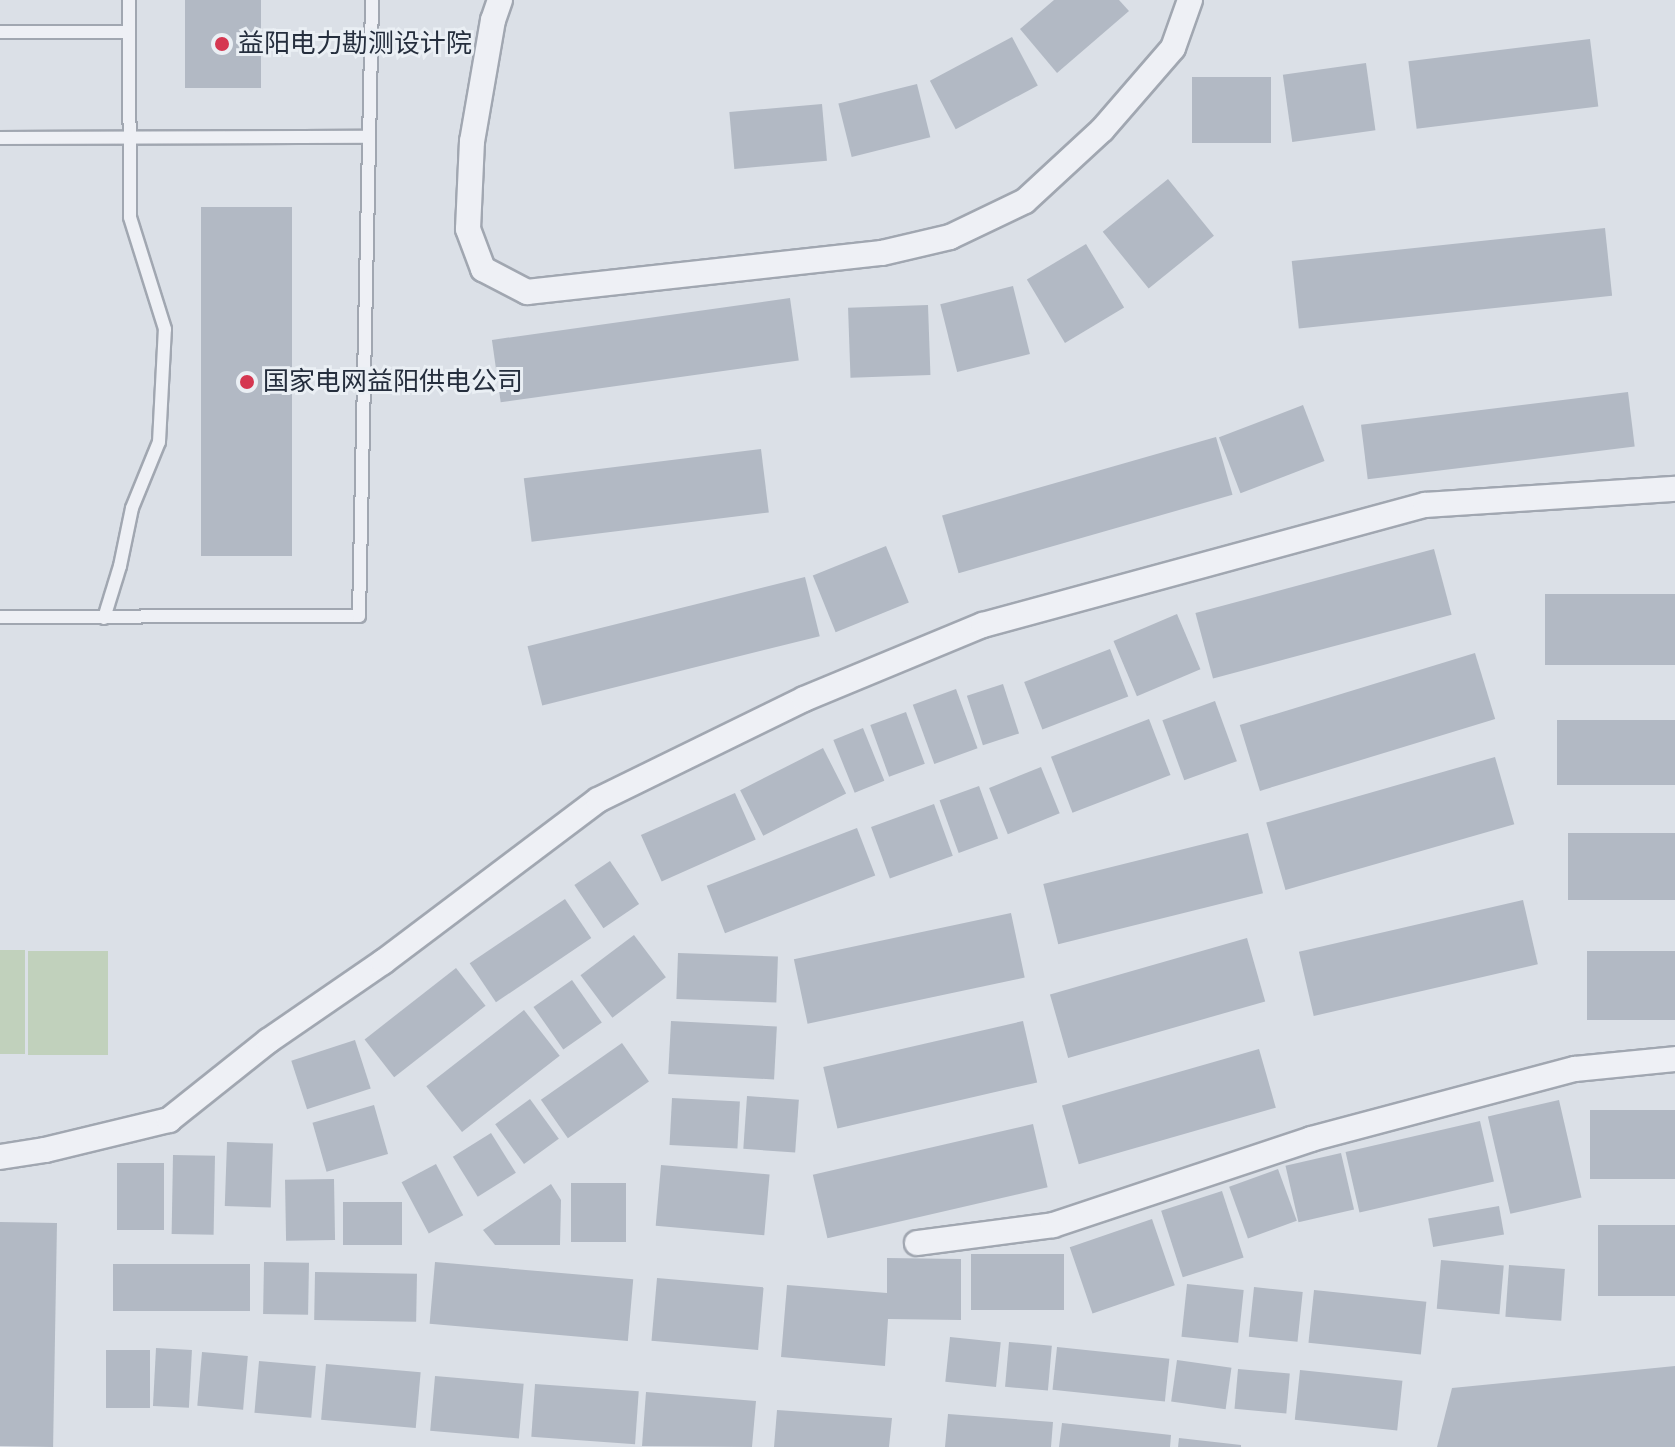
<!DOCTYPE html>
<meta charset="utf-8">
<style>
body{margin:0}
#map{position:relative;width:1675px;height:1447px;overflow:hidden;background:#dbe0e7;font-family:Montserrat,"Noto Sans SC",sans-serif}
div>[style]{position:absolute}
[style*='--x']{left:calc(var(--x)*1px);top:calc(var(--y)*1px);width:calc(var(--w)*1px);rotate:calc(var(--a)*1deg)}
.green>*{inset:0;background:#c1d1bc;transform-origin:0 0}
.building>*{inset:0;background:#b2b9c4;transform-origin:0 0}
.roads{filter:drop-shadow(2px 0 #a1a7b1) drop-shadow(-2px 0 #a1a7b1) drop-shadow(0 2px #a1a7b1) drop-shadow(0 -2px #a1a7b1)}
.service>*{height:12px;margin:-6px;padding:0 6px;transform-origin:6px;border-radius:6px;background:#eef0f5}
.minor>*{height:24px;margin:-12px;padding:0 12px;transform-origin:12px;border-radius:12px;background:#eef0f5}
.dots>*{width:22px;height:22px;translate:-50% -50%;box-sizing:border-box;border:4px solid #eaeff4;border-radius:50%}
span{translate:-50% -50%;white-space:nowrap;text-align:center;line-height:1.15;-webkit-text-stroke:6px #eaeff4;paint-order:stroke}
.poi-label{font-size:26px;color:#252e3d}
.left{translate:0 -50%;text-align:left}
</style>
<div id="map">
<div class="green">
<i style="left:0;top:950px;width:25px;height:104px"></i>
<i style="left:28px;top:951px;width:80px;height:104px"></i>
</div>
<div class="building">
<i style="left:185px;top:0;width:76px;height:88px"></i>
<i style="clip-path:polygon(1054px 0,1119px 0,1129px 11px,1057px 73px,1020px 29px)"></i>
<i style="left:1012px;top:37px;width:55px;height:93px;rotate:62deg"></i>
<i style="left:1590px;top:39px;width:68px;height:183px;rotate:83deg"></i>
<i style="left:1366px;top:63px;width:68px;height:84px;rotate:82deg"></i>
<i style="left:1192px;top:77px;width:79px;height:66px"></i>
<i style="left:917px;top:84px;width:55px;height:81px;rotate:76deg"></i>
<i style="left:822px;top:104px;width:57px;height:93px;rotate:85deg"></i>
<i style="left:1168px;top:179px;width:73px;height:84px;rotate:51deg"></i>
<i style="left:292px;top:207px;width:349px;height:91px;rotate:90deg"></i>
<i style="left:1605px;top:228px;width:68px;height:315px;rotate:84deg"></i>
<i style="left:1086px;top:244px;width:74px;height:69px;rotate:59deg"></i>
<i style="left:1013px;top:286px;width:70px;height:75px;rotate:76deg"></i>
<i style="left:790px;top:298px;width:63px;height:301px;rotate:82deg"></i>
<i style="left:928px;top:305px;width:70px;height:80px;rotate:88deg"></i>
<i style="left:1628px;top:392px;width:55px;height:269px;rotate:83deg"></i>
<i style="left:1303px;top:405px;width:60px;height:90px;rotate:69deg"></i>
<i style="left:1216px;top:437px;width:60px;height:285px;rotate:74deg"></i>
<i style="left:761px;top:449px;width:64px;height:239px;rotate:83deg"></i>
<i style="left:886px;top:546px;width:61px;height:79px;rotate:68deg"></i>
<i style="left:1434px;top:549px;width:68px;height:247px;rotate:75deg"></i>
<i style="left:805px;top:577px;width:61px;height:286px;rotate:76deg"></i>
<i style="left:1675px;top:594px;width:71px;height:130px;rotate:90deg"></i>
<i style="left:1177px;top:614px;width:60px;height:69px;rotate:67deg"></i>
<i style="left:1110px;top:649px;width:51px;height:92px;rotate:69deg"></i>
<i style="left:1475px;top:653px;width:69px;height:246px;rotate:73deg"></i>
<i style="left:1003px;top:684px;width:52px;height:38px;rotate:72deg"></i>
<i style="left:956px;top:689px;width:63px;height:46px;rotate:70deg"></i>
<i style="left:1215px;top:701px;width:64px;height:56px;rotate:70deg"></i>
<i style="left:906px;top:712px;width:55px;height:38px;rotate:70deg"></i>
<i style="left:1149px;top:719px;width:60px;height:105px;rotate:69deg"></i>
<i style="left:1675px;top:720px;width:65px;height:118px;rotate:90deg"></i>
<i style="left:863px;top:728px;width:57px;height:32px;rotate:68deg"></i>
<i style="left:823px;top:748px;width:51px;height:93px;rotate:63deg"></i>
<i style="left:1495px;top:757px;width:70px;height:238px;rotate:74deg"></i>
<i style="left:1041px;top:767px;width:50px;height:56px;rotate:68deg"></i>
<i style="left:979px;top:786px;width:56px;height:42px;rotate:70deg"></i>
<i style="left:735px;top:793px;width:51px;height:103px;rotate:66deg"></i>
<i style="left:934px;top:804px;width:55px;height:67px;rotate:70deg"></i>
<i style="left:857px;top:828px;width:51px;height:161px;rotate:69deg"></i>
<i style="left:1248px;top:833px;width:62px;height:211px;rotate:76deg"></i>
<i style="left:1675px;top:833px;width:67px;height:107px;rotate:90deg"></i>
<i style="left:610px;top:861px;width:52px;height:43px;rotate:56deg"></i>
<i style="left:565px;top:899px;width:47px;height:115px;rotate:56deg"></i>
<i style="left:1523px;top:900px;width:66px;height:230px;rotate:77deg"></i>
<i style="left:1011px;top:913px;width:66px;height:222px;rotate:78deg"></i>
<i style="left:634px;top:935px;width:53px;height:67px;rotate:53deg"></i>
<i style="left:1247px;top:938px;width:66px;height:205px;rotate:74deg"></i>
<i style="left:1675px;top:951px;width:69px;height:88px;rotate:90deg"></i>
<i style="left:678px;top:953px;width:100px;height:46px;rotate:2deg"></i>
<i style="left:456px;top:968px;width:48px;height:116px;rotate:52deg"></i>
<i style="left:572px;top:980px;width:52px;height:47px;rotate:55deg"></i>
<i style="left:524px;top:1010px;width:58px;height:124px;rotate:52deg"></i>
<i style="left:671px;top:1021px;width:106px;height:53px;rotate:3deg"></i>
<i style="left:1023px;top:1021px;width:63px;height:205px;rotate:77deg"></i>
<i style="left:355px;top:1040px;width:51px;height:67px;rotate:72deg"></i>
<i style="left:622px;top:1043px;width:47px;height:99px;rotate:55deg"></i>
<i style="left:1259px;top:1049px;width:61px;height:205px;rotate:74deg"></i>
<i style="left:747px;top:1096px;width:52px;height:53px;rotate:4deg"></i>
<i style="left:672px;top:1098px;width:68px;height:47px;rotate:3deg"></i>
<i style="left:530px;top:1099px;width:49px;height:43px;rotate:54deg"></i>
<i style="left:1559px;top:1100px;width:100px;height:73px;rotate:77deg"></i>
<i style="left:374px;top:1105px;width:51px;height:64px;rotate:74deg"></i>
<i style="left:1675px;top:1110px;width:69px;height:85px;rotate:90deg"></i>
<i style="left:1480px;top:1121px;width:62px;height:138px;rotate:77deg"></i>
<i style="left:1033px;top:1124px;width:65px;height:226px;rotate:77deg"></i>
<i style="left:491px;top:1133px;width:47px;height:45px;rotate:58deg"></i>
<i style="left:227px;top:1142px;width:46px;height:64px;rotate:2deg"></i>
<i style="left:1341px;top:1153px;width:58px;height:57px;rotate:77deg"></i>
<i style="left:173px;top:1155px;width:42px;height:79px;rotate:1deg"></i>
<i style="left:117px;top:1163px;width:47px;height:67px"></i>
<i style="left:436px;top:1164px;width:58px;height:39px;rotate:62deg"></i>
<i style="left:661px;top:1165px;width:109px;height:61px;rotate:5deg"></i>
<i style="left:1278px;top:1169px;width:55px;height:52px;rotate:70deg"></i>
<i style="left:334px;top:1179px;width:61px;height:49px;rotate:89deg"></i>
<i style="left:571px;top:1183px;width:55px;height:59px"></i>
<i style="clip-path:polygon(551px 1184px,561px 1200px,560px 1245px,495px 1245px,483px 1230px)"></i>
<i style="left:1222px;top:1191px;width:70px;height:64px;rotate:72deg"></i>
<i style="left:343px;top:1202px;width:59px;height:43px"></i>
<i style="left:1499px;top:1206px;width:29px;height:72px;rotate:80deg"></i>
<i style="left:1152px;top:1219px;width:70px;height:87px;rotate:71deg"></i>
<i style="left:57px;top:1223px;width:224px;height:57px;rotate:91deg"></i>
<i style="left:1675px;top:1225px;width:71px;height:77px;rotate:90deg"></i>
<i style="left:971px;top:1254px;width:93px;height:56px"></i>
<i style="clip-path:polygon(887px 1258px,961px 1259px,961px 1320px,888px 1319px,885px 1366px,781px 1357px,787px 1285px,887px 1293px)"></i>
<i style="left:1441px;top:1260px;width:63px;height:49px;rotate:5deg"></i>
<i style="left:264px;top:1262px;width:45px;height:52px;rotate:1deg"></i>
<i style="left:435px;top:1262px;width:199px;height:62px;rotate:5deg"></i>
<i style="left:113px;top:1264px;width:137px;height:47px"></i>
<i style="left:1509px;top:1265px;width:56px;height:52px;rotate:4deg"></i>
<i style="left:315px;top:1272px;width:102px;height:48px;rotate:1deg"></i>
<i style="left:657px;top:1278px;width:107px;height:63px;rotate:5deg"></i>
<i style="left:1187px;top:1284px;width:57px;height:53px;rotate:6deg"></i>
<i style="left:1254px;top:1287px;width:49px;height:50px;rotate:6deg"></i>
<i style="left:1314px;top:1290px;width:113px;height:53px;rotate:6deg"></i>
<i style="left:950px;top:1337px;width:51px;height:45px;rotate:6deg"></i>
<i style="left:1009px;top:1342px;width:43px;height:45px;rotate:5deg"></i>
<i style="left:1057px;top:1347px;width:113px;height:43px;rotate:6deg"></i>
<i style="left:156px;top:1348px;width:36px;height:58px;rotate:3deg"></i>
<i style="left:106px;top:1350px;width:44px;height:58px"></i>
<i style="left:202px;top:1352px;width:46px;height:54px;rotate:5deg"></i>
<i style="left:1177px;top:1360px;width:55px;height:42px;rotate:8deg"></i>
<i style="left:259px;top:1361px;width:57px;height:52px;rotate:5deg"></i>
<i style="left:326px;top:1364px;width:95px;height:56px;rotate:5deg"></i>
<i style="clip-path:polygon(1675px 1366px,1675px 1447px,1437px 1447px,1452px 1388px)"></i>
<i style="left:1238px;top:1369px;width:52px;height:40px;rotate:5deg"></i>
<i style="left:1300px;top:1370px;width:103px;height:50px;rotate:6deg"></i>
<i style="left:435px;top:1376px;width:89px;height:55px;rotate:5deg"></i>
<i style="left:535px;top:1384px;width:104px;height:53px;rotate:4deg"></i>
<i style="clip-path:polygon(646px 1392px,756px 1401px,752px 1447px,642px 1446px)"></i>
<i style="clip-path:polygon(777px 1410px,892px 1418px,889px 1447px,774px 1447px)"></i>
<i style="clip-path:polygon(948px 1414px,1053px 1422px,1051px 1447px,945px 1447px)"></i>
<i style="clip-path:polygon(1062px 1423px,1171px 1435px,1170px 1447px,1059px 1447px)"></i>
<i style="clip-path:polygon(1179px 1438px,1241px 1445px,1241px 1447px,1178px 1447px)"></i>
</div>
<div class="roads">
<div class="service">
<i style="--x:0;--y:32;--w:129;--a:0"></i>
<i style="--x:0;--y:138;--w:369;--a:-0.2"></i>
<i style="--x:0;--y:617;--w:359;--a:-0.2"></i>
<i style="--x:359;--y:616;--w:616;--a:-88.79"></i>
<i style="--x:104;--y:618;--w:54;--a:-72.9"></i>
<i style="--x:120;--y:566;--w:59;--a:-78.3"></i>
<i style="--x:132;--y:508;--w:71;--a:-67.8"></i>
<i style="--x:159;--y:442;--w:113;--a:-87"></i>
<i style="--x:165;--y:329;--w:117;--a:-107.4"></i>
<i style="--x:130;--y:217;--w:217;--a:-90.3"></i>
</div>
<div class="minor">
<i style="--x:500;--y:0;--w:21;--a:109"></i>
<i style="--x:493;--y:20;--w:123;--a:99.8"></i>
<i style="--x:472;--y:141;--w:88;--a:92.6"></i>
<i style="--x:468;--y:229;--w:43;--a:69.4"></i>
<i style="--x:483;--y:269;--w:50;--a:27.6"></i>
<i style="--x:527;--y:292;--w:357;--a:-6.3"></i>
<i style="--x:882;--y:253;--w:70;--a:-13.2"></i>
<i style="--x:950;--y:237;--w:83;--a:-25.6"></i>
<i style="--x:1025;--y:201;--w:105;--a:-42.7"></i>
<i style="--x:1102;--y:130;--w:108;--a:-49.1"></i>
<i style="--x:1173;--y:48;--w:51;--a:-70.5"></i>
<i style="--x:0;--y:1157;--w:46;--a:-8.8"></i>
<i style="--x:45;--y:1150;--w:128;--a:-13.6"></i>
<i style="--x:169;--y:1120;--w:127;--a:-38.6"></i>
<i style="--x:268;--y:1041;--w:140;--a:-34.5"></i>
<i style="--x:383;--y:962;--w:269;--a:-37"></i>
<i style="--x:598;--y:800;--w:229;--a:-26.1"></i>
<i style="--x:804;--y:699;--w:194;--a:-22.5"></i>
<i style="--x:983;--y:625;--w:458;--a:-15.2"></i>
<i style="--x:1425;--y:505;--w:251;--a:-3.7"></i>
<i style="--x:917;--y:1243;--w:137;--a:-7.5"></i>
<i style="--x:1053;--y:1225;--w:272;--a:-18.4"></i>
<i style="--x:1311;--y:1139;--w:273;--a:-14.9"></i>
<i style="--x:1575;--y:1069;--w:100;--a:-5.7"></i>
</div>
</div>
<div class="dots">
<i style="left:222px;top:44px;background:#d53751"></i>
<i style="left:247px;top:382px;background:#d53751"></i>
</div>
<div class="poi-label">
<span class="left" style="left:238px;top:44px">益阳电力勘测设计院</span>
<span class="left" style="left:263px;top:382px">国家电网益阳供电公司</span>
</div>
</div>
